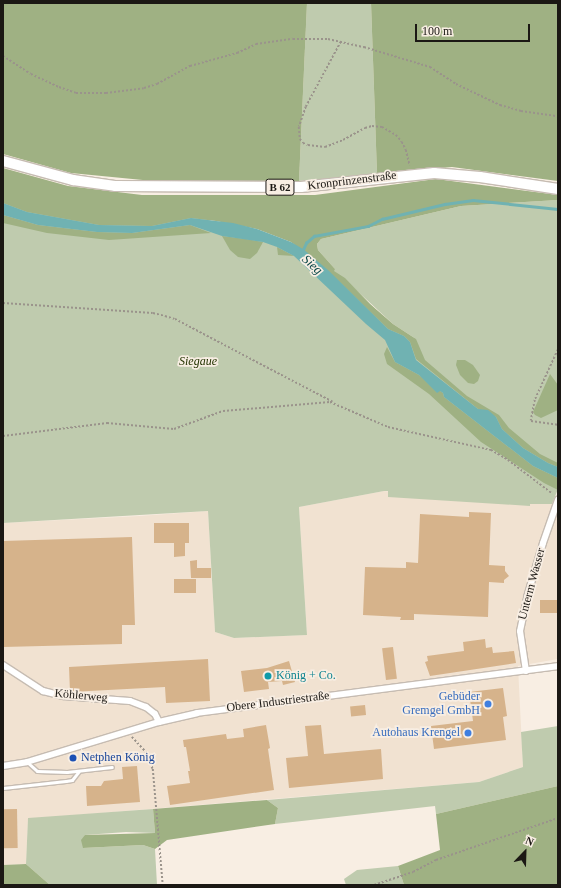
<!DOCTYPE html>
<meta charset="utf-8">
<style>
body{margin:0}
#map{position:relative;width:561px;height:888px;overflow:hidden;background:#f8eee3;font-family:"Times New Roman",serif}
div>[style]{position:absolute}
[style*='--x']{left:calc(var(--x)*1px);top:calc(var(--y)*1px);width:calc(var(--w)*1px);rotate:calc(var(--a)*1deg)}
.built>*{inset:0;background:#f1e2d1}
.green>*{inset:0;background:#bfcbae}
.forest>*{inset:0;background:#9fb183}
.water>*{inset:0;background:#70b2b2}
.stream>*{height:2.5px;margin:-1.25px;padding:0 1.25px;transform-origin:1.25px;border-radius:1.25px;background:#70b2b2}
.building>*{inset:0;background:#d6b38b;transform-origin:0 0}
.path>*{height:1.5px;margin-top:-0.75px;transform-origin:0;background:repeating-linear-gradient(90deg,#9a938b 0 2px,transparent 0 4px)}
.roads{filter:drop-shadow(1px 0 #c6bcb2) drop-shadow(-1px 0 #c6bcb2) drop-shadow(0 1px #c6bcb2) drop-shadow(0 -1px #c6bcb2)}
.service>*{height:3px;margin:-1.5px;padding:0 1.5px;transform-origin:1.5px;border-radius:1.5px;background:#fff}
.minor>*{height:6px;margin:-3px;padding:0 3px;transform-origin:3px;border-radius:3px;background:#fff}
.primary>*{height:10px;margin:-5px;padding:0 5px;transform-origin:5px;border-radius:5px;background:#fff}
.dots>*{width:11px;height:11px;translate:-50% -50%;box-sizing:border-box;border:2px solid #f8eee3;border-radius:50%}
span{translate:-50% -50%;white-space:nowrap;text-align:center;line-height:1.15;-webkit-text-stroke:3.5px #f8eee3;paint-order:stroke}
.shield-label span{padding:1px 3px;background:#f8eee3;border:1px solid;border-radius:3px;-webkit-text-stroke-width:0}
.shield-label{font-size:11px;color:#1b1814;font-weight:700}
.street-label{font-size:12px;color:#1b1814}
.park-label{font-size:12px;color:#233300;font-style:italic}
.culture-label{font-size:12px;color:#0d838f}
.left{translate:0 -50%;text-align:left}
.shop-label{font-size:12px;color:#366cbe}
.right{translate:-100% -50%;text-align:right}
.transit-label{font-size:12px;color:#164399}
.water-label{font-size:13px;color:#094748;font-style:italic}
.frame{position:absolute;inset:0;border:4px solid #1b1814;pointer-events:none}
.north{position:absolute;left:505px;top:832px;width:40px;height:40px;-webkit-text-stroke:3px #f8eee3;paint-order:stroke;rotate:23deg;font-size:11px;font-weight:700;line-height:16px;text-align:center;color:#1b1814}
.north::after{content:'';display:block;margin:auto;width:14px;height:18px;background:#1b1814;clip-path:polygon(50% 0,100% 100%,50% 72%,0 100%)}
.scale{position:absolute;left:415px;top:24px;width:115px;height:18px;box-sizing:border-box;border:2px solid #1b1814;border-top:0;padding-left:5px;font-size:12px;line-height:14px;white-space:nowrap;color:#1b1814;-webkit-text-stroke:3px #f8eee3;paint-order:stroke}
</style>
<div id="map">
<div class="built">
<i style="clip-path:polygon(384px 491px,510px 503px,549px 501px,558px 504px,558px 659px,518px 666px,523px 767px,479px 782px,28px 819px,26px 864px,3px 865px,3px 523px,139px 516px,208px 511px,215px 632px,234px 638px,307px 635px,299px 507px)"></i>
</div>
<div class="green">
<i style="clip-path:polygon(307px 3px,371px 3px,377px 174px,299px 181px)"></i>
<i style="clip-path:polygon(evenodd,3px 200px,201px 217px,335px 269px,318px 250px,317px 244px,321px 239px,461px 206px,558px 200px,558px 489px,552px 504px,530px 504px,530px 506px,388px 497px,388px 491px,384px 491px,299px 507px,307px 635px,234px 638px,215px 632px,208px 511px,3px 523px,3px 200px,342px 277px,393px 324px,416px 339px,397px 330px,342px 277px)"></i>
<i style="clip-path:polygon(558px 726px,558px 786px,436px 814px,435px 806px,275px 824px,278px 808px,267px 800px,479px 782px,523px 767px,521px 732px)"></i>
<i style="clip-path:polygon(153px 809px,155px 833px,126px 832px,85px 835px,83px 848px,143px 845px,155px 849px,157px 885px,50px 885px,26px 864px,28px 818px)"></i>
<i style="clip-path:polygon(398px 866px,404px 885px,346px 885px,344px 879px,357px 870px)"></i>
</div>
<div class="forest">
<i style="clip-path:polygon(3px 3px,307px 3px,299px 181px,153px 181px,71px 173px,3px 154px)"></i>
<i style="clip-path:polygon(371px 3px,558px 3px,558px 181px,452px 167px,377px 174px)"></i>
<i style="clip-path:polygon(3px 168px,68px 186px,142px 195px,315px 195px,436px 179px,558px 195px,558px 200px,461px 206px,321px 239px,317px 244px,318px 250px,335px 269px,334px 271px,345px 278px,370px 304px,393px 324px,416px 339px,425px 360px,467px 396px,499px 415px,509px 428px,540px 454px,558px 463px,558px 467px,548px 463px,523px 448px,502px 429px,496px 417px,478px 409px,416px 359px,410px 342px,404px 336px,388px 329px,327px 270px,291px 242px,257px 229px,216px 221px,191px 218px,152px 226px,99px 225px,27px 212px,3px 203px)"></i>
<i style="clip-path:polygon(3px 215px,38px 225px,97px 232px,132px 233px,190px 225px,211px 233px,109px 240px,47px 233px,3px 223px)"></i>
<i style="clip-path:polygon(222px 236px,246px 239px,263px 242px,257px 253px,250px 259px,238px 257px,230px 250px)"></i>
<i style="clip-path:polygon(277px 247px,294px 256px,278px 255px)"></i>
<i style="clip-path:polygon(387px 347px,395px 362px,419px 375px,443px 393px,444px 397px,533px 466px,558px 478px,558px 490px,544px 483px,481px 442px,429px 394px,387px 364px,384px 354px)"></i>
<i style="clip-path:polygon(457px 360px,465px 360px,473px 365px,480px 375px,478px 381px,474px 384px,468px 383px,460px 375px,456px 365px)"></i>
<i style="clip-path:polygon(550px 374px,558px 385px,558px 410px,541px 418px,535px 415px,533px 412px)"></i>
<i style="clip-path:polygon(558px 786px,558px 885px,404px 885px,398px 866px,440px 850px,436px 814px)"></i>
<i style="clip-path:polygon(267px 800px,278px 808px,275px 824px,167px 840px,155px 849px,143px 845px,83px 848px,81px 840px,85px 835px,155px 833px,153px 809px)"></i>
<i style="clip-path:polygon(26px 864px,50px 885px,3px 885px,3px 865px)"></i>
</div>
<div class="water">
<i style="clip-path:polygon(3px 203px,27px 212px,99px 225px,152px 226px,191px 218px,233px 223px,257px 229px,291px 242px,303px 249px,328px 270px,388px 329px,404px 336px,410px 342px,416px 360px,478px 409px,488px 410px,496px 417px,502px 429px,523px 448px,548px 463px,558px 467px,558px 478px,533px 466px,444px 397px,443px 393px,440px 391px,437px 393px,419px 375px,395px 362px,385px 340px,366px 324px,294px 256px,277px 247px,263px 242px,222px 236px,190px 225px,132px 233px,97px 232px,38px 225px,3px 215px)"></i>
</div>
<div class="stream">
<i style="--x:302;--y:252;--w:10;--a:-66"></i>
<i style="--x:306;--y:243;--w:11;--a:-41"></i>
<i style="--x:314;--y:236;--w:55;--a:-10.5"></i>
<i style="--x:368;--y:226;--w:16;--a:-27"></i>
<i style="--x:382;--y:219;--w:65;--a:-13.4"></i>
<i style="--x:445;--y:204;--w:28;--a:-8"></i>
<i style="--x:473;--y:200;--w:85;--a:6"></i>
</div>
<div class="building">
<i style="clip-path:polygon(469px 512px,491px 513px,489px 565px,505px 566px,505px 571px,509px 576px,504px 580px,504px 583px,489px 582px,488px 617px,414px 614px,414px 620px,400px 620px,401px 617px,363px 615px,365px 567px,406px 568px,406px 562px,418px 563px,420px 514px,469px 517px)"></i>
<i style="clip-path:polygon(154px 523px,189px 523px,189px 543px,185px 543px,185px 556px,174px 557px,174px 543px,154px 543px)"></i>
<i style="clip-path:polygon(132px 537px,135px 625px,122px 625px,122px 644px,3px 647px,3px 541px)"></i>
<i style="clip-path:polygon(197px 560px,197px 568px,211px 568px,211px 578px,191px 578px,190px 561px)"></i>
<i style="left:174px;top:579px;width:22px;height:14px"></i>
<i style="left:540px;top:600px;width:18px;height:13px"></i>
<i style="clip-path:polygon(485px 639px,486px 648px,492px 647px,493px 653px,514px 651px,516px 663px,430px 676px,425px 662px,428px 661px,427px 656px,464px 651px,463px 642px)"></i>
<i style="left:393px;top:647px;width:32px;height:11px;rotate:83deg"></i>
<i style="clip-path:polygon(208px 659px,210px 701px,166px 703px,165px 687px,70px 692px,69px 667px)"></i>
<i style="clip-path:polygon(289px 661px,295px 682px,283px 685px,282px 681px,268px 682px,269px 689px,244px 692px,241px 671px,267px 668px)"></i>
<i style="clip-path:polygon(503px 688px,507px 716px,503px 717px,506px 740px,434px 749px,431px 726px,473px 721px,469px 692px)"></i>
<i style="left:365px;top:705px;width:10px;height:15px;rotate:84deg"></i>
<i style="clip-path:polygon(266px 725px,270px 748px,268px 749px,274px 790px,170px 805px,167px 786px,190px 783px,188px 771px,190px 771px,186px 747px,184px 747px,183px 740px,226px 734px,227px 739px,244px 737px,243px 729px)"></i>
<i style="clip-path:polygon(321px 725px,324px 754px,381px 749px,383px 779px,289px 788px,286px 758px,308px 756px,305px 726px)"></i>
<i style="clip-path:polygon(137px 766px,140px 802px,87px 806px,86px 786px,101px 786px,104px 781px,123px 779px,122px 767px)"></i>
<i style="left:17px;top:809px;width:39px;height:14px;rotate:89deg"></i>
</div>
<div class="path">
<i style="--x:341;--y:42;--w:74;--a:118.3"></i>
<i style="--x:306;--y:107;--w:21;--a:109"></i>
<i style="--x:299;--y:127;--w:12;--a:85"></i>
<i style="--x:300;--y:139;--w:5;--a:53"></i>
<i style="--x:303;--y:143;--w:5;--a:22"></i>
<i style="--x:308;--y:145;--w:17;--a:7"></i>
<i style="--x:325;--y:147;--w:19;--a:-21"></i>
<i style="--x:343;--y:140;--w:25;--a:-29"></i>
<i style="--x:365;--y:128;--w:7;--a:-16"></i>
<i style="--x:372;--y:126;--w:10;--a:6"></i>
<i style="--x:382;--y:127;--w:16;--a:30"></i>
<i style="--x:396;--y:135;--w:9;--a:49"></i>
<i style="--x:402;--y:142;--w:9;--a:63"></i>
<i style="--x:406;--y:150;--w:16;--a:76"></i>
<i style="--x:3;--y:56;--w:33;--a:33"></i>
<i style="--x:31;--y:74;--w:31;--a:25"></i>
<i style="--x:59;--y:87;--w:18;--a:19"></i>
<i style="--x:76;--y:93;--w:30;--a:0"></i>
<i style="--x:106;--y:93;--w:38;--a:-7"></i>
<i style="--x:144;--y:88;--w:14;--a:-17"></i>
<i style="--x:157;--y:84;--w:38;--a:-29"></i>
<i style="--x:190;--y:66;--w:49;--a:-15.5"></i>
<i style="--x:237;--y:53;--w:21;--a:-25"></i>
<i style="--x:256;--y:44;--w:37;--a:-8"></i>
<i style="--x:293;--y:39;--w:35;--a:0"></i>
<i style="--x:328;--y:39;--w:37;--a:13"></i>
<i style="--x:364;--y:47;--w:69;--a:16.9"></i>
<i style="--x:430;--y:67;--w:31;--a:33"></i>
<i style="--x:456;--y:84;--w:49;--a:25.5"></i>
<i style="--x:500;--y:105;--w:22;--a:16"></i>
<i style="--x:521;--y:111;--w:37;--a:8"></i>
<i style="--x:3;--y:303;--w:150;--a:3.8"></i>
<i style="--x:153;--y:313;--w:12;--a:14"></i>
<i style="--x:165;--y:316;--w:10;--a:17"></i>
<i style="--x:175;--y:319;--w:178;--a:27.7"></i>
<i style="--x:558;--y:350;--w:55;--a:114.7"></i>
<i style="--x:535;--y:400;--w:21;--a:101"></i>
<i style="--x:531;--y:421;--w:27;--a:8"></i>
<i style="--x:3;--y:436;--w:105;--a:-7.1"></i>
<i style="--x:107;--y:423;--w:67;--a:5.1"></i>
<i style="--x:174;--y:429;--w:52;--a:-20.2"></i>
<i style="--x:223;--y:411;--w:107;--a:-4.8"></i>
<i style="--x:330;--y:402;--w:63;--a:23.3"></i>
<i style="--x:388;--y:427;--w:106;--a:12.6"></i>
<i style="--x:491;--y:450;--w:20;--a:30"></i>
<i style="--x:508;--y:460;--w:56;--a:37.1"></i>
<i style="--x:132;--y:737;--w:21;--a:47"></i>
<i style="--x:146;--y:752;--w:18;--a:68"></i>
<i style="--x:153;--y:769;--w:116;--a:85.1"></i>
<i style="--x:374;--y:885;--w:41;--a:-18.4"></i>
<i style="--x:413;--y:872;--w:26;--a:-28"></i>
<i style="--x:436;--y:860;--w:129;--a:-19"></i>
</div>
<div class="roads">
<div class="service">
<i style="--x:27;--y:762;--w:13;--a:42"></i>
<i style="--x:37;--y:771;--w:30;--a:2"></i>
<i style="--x:67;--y:772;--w:45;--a:-6.3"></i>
<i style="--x:3;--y:788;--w:63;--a:-6.3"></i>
<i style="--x:66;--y:781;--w:6;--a:-9"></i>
<i style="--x:72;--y:780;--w:11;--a:-52"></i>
</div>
<div class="minor">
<i style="--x:3;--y:665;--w:48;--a:33"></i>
<i style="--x:43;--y:691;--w:21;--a:14"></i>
<i style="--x:63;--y:696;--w:67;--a:4.3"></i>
<i style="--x:130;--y:701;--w:17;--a:21"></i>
<i style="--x:146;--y:707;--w:11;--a:38"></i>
<i style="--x:155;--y:714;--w:9;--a:63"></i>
<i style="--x:526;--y:671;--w:40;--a:-98.5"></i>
<i style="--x:520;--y:631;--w:35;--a:-78"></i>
<i style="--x:527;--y:597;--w:56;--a:-73.5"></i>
<i style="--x:543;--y:543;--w:46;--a:-70.8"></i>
<i style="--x:3;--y:766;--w:24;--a:-9"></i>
<i style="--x:27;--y:762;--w:138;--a:-16.9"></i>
<i style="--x:159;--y:722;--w:39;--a:-13"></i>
<i style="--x:197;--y:713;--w:364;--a:-7.4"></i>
</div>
<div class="primary">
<i style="--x:3;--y:161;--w:73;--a:15.2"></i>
<i style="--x:73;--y:180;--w:42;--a:8.1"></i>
<i style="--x:115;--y:186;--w:186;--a:0.3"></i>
<i style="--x:301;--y:187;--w:134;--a:-6"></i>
<i style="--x:434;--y:173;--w:46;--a:5"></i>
<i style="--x:480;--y:177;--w:79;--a:8.7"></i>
</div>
</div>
<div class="dots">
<i style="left:268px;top:676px;background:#0f9aa8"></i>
<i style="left:488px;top:704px;background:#3f7fe0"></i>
<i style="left:468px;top:733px;background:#3f7fe0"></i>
<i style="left:73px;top:758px;background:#1a4fb4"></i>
</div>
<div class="shield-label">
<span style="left:280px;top:187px">B 62</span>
</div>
<div class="street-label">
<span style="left:352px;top:181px;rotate:-7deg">Kronprinzenstraße</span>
<span style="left:532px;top:584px;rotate:-75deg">Unterm Wasser</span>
<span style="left:81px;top:696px;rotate:5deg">Köhlerweg</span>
<span style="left:278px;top:702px;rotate:-7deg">Obere Industriestraße</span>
</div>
<div class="park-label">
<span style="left:198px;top:362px">Siegaue</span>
</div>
<div class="culture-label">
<span class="left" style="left:276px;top:676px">König + Co.</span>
</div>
<div class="shop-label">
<span class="right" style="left:480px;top:704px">Gebüder<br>Gremgel GmbH</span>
<span class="right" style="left:460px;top:733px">Autohaus Krengel</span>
</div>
<div class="transit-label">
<span class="left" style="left:81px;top:758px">Netphen König</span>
</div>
<div class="water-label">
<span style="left:312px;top:265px;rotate:42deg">Sieg</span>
</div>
<div class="frame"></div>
<div class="north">N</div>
<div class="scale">100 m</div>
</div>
